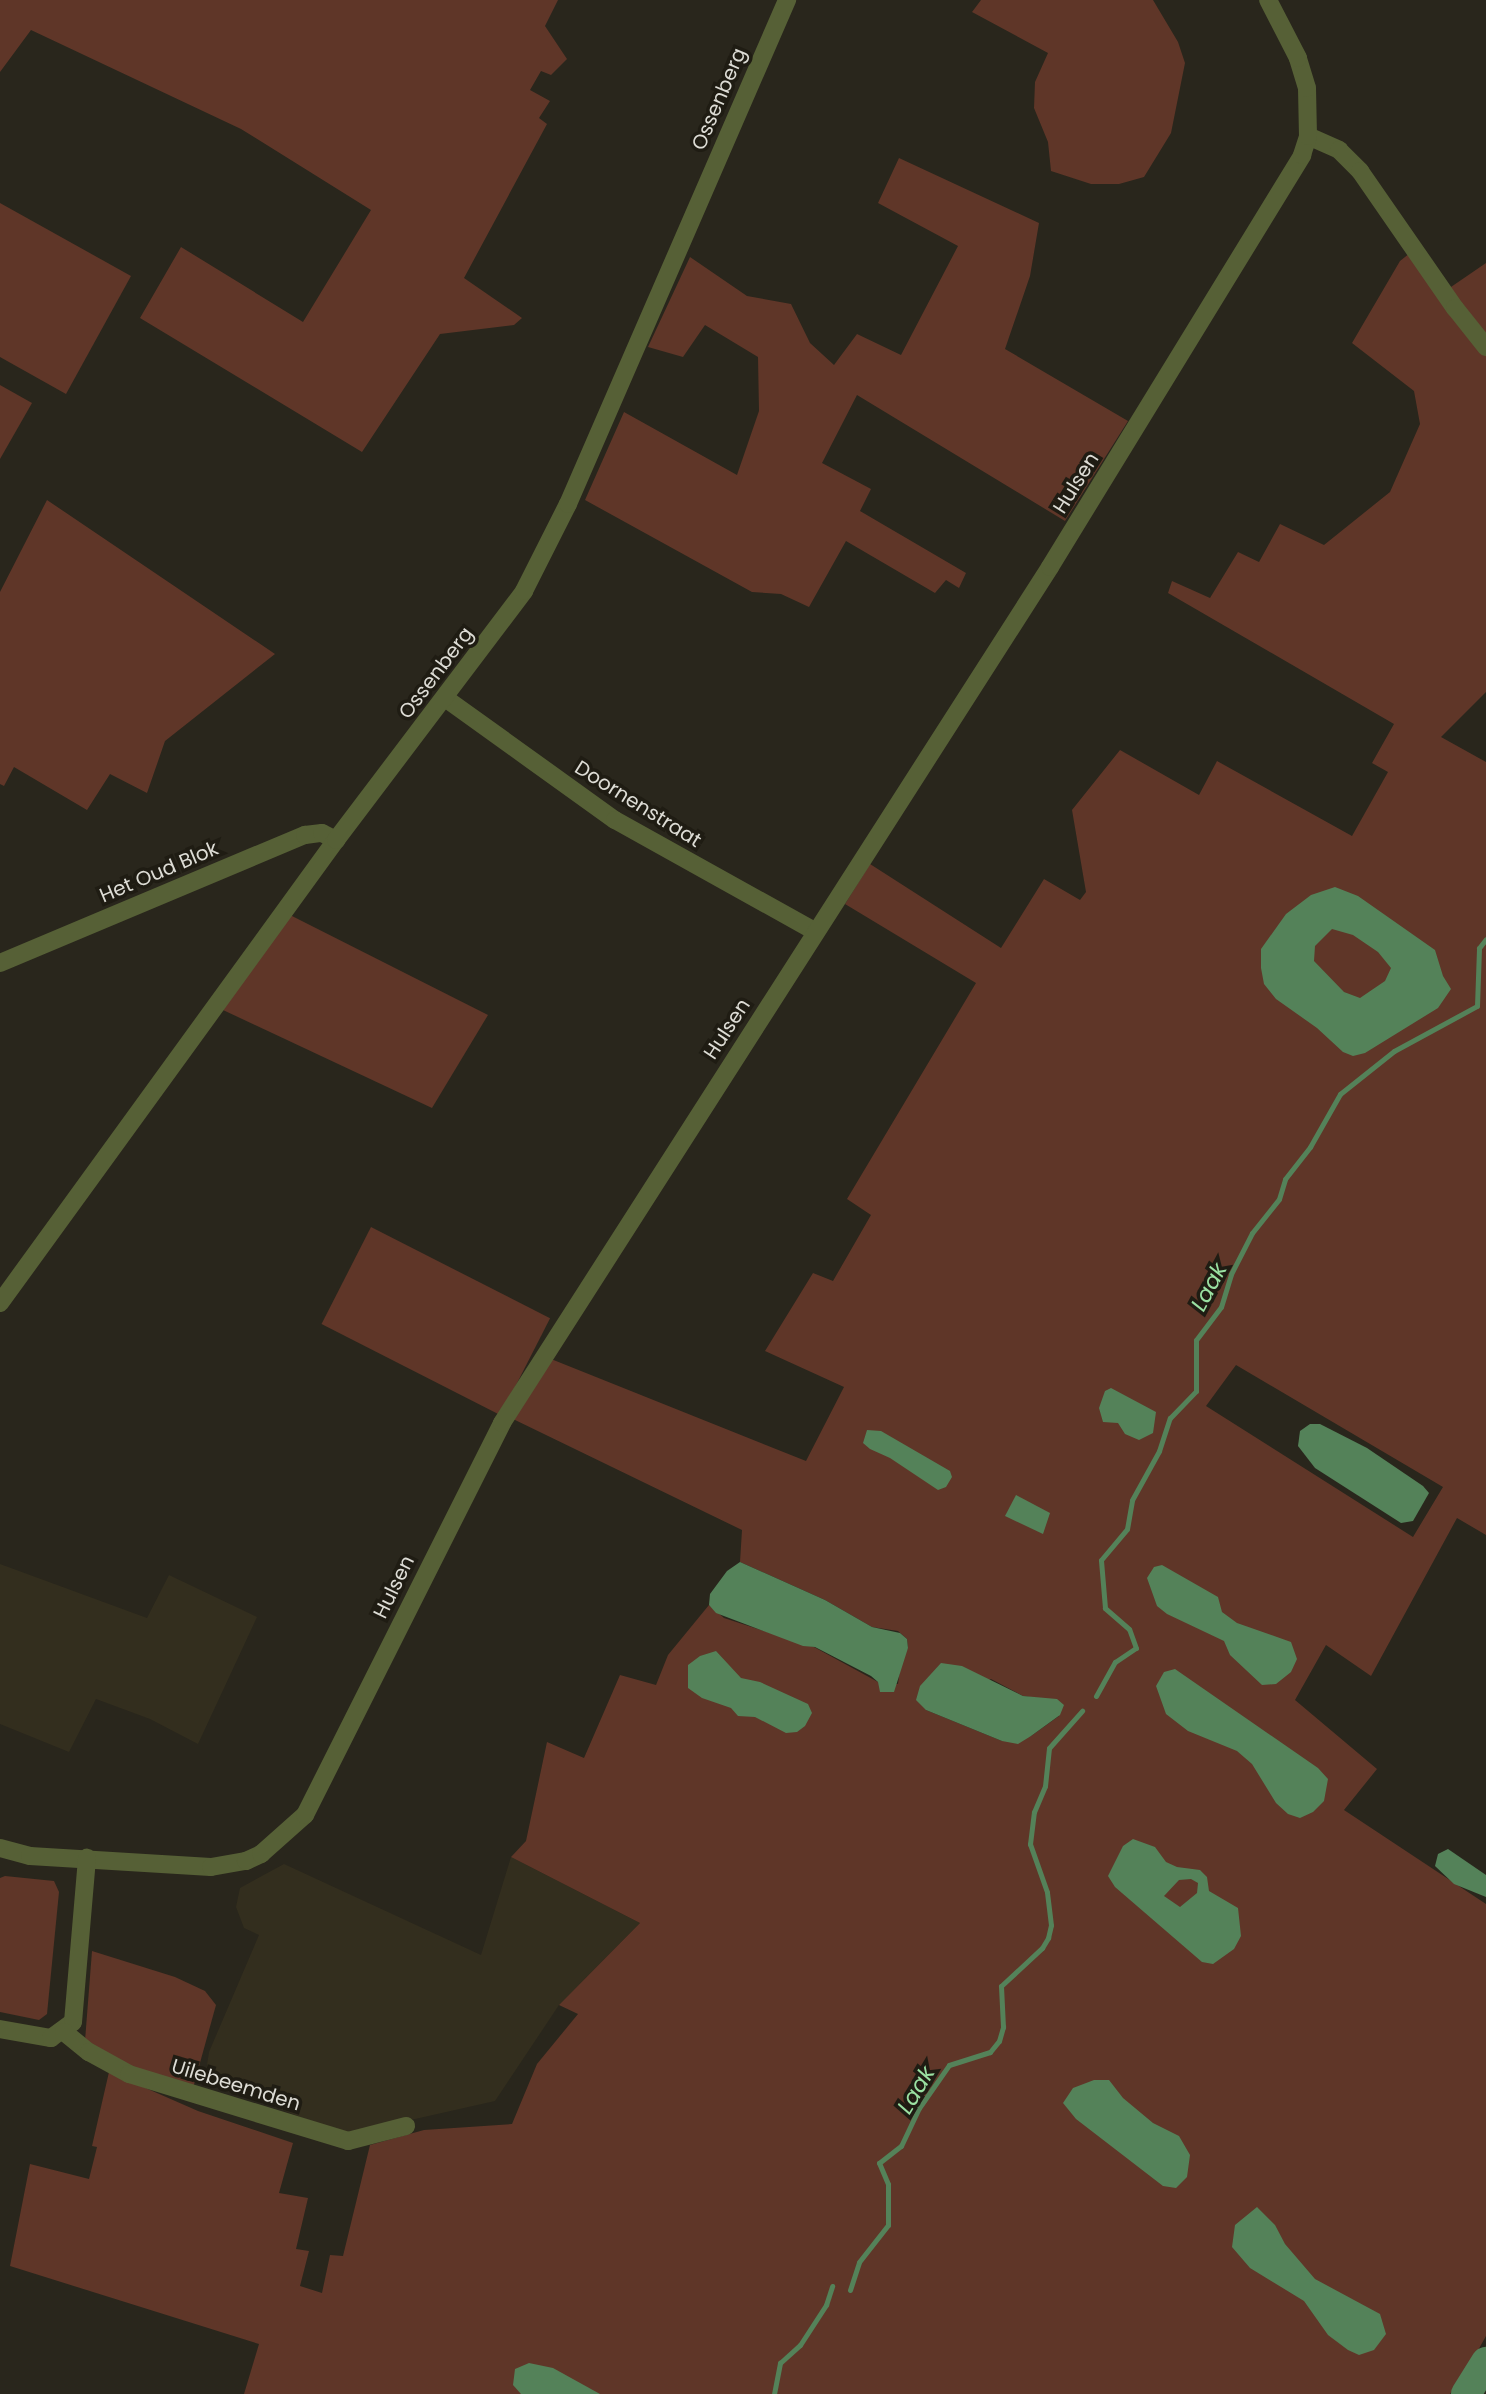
<!DOCTYPE html>
<style>
body{margin:0}
#map{position:relative;width:1486px;height:2394px;overflow:hidden;background:#29261c;font-family:Poppins,sans-serif}
div>[style]{position:absolute}
[style*='--x']{left:calc(var(--x)*1px);top:calc(var(--y)*1px);width:calc(var(--w)*1px);rotate:calc(var(--a)*1deg)}
.built>*{inset:0;background:#332e1e}
.green>*{inset:0;background:#5f3628;transform-origin:0 0}
.water>*{inset:0;background:#548259}
.stream>*{height:5px;margin:-2.5px;padding:0 2.5px;transform-origin:2.5px;border-radius:2.5px;background:#548259}
.river>*{height:30px;margin:-15px;padding:0 15px;transform-origin:15px;border-radius:15px;background:#548259}
.minor>*{height:18px;margin:-9px;padding:0 9px;transform-origin:9px;border-radius:9px;background:#566036}
span{translate:-50% -50%;white-space:nowrap;text-align:center;line-height:1.15;-webkit-text-stroke:7px #1f1c13;paint-order:stroke}
.street-label{font-size:20px;color:#dddcd5}
.water-label{font-size:22px;color:#9be1a2;font-style:italic}
</style>
<div id="map">
<div class="built">
<i style="clip-path:polygon(0 1564px,147px 1618px,169px 1575px,257px 1617px,198px 1744px,150px 1719px,96px 1699px,69px 1752px,0 1724px)"></i>
<i style="clip-path:polygon(511px 1857px,640px 1923px,559px 2005px,495px 2101px,344px 2135px,205px 2078px,209px 2052px,259px 1935px,244px 1928px,236px 1907px,240px 1888px,284px 1864px,481px 1955px)"></i>
</div>
<div class="green">
<i style="clip-path:polygon(0 0,558px 0,545px 26px,567px 59px,551px 75px,541px 71px,530px 90px,550px 101px,539px 118px,547px 124px,464px 278px,522px 318px,514px 325px,440px 334px,362px 452px,140px 318px,181px 247px,303px 322px,371px 210px,241px 129px,31px 30px,0 72px)"></i>
<i style="clip-path:polygon(981px 0,1153px 0,1178px 42px,1185px 63px,1171px 133px,1144px 177px,1119px 184px,1091px 184px,1051px 171px,1048px 142px,1034px 108px,1035px 82px,1048px 53px,972px 12px)"></i>
<i style="clip-path:polygon(899px 158px,1039px 223px,1030px 276px,1005px 349px,1128px 421px,1065px 521px,857px 395px,822px 463px,871px 489px,860px 511px,966px 573px,959px 588px,946px 580px,935px 593px,846px 541px,809px 607px,781px 594px,752px 592px,585px 500px,624px 412px,737px 475px,759px 411px,758px 357px,705px 325px,683px 357px,648px 347px,690px 257px,747px 296px,791px 304px,810px 343px,834px 365px,857px 334px,901px 355px,958px 246px,878px 203px)"></i>
<i style="clip-path:polygon(0 203px,131px 276px,66px 394px,0 357px)"></i>
<i style="clip-path:polygon(evenodd,1410px 253px,1486px 353px,1486px 692px,1441px 737px,1486px 762px,1486px 1535px,1457px 1518px,1371px 1676px,1326px 1645px,1295px 1700px,1377px 1769px,1344px 1810px,1486px 1904px,1486px 2336px,1467px 2370px,1450px 2394px,244px 2394px,259px 2344px,10px 2266px,30px 2164px,89px 2179px,97px 2147px,92px 2146px,109px 2072px,198px 2111px,293px 2143px,279px 2193px,308px 2198px,296px 2249px,309px 2251px,300px 2286px,322px 2293px,330px 2255px,343px 2256px,370px 2145px,424px 2130px,512px 2124px,537px 2064px,578px 2014px,559px 2005px,640px 1923px,511px 1857px,526px 1841px,547px 1742px,584px 1758px,620px 1675px,656px 1685px,668px 1655px,709px 1605px,724px 1618px,814px 1647px,878px 1682px,898px 1684px,901px 1660px,908px 1648px,907px 1639px,898px 1631px,872px 1627px,825px 1600px,740px 1562px,742px 1530px,513px 1419px,551px 1359px,806px 1461px,844px 1387px,765px 1351px,813px 1273px,833px 1281px,871px 1215px,847px 1199px,976px 983px,845px 904px,870px 864px,1001px 948px,1044px 879px,1080px 900px,1086px 892px,1072px 810px,1120px 750px,1199px 795px,1217px 761px,1352px 836px,1388px 772px,1372px 763px,1394px 724px,1168px 593px,1172px 581px,1210px 598px,1238px 552px,1259px 562px,1280px 524px,1324px 545px,1390px 492px,1420px 424px,1414px 391px,1352px 343px,1400px 261px,1410px 253px,1236px 1365px,1443px 1487px,1413px 1537px,1206px 1406px,1236px 1365px,1410px 253px,991px 1679px,1023px 1696px,1051px 1700px,1059px 1716px,1031px 1736px,1002px 1741px,926px 1710px,991px 1679px)"></i>
<i style="clip-path:polygon(1486px 263px,1486px 334px,1448px 289px)"></i>
<i style="clip-path:polygon(0 385px,32px 403px,0 459px)"></i>
<i style="clip-path:polygon(47px 500px,275px 654px,165px 741px,147px 793px,110px 774px,87px 810px,14px 767px,4px 786px,0 784px,0 592px)"></i>
<i style="clip-path:polygon(290px 915px,488px 1015px,432px 1108px,223px 1010px)"></i>
<i style="left:371px;top:1227px;width:201px;height:109px;rotate:27deg"></i>
<i style="clip-path:polygon(5px 1876px,54px 1881px,59px 1892px,47px 2014px,39px 2020px,0 2012px,0 1878px)"></i>
<i style="clip-path:polygon(92px 1951px,175px 1977px,205px 1991px,216px 2005px,193px 2088px,134px 2070px,85px 2041px)"></i>
</div>
<div class="water">
<i style="clip-path:polygon(evenodd,1335px 887px,1358px 896px,1435px 950px,1443px 976px,1451px 989px,1438px 1008px,1365px 1053px,1353px 1056px,1343px 1052px,1317px 1028px,1276px 999px,1264px 984px,1261px 968px,1261px 949px,1286px 914px,1311px 895px,1335px 887px,1332px 929px,1353px 935px,1378px 952px,1391px 968px,1385px 981px,1360px 998px,1344px 992px,1314px 961px,1315px 946px,1332px 929px)"></i>
<i style="clip-path:polygon(1111px 1388px,1156px 1412px,1153px 1433px,1139px 1440px,1125px 1434px,1118px 1423px,1103px 1422px,1099px 1408px,1105px 1391px)"></i>
<i style="clip-path:polygon(1310px 1424px,1320px 1424px,1367px 1448px,1423px 1486px,1429px 1493px,1413px 1521px,1401px 1523px,1315px 1468px,1298px 1446px,1300px 1431px)"></i>
<i style="clip-path:polygon(867px 1430px,881px 1431px,950px 1471px,952px 1477px,946px 1487px,938px 1490px,890px 1458px,870px 1449px,863px 1443px)"></i>
<i style="clip-path:polygon(1016px 1495px,1050px 1513px,1043px 1534px,1005px 1516px)"></i>
<i style="clip-path:polygon(740px 1562px,825px 1600px,872px 1627px,900px 1633px,907px 1639px,908px 1648px,894px 1692px,880px 1692px,878px 1682px,871px 1676px,815px 1647px,803px 1646px,716px 1613px,709px 1605px,710px 1594px,727px 1571px)"></i>
<i style="clip-path:polygon(1162px 1565px,1218px 1597px,1222px 1612px,1237px 1623px,1291px 1642px,1297px 1659px,1291px 1672px,1276px 1684px,1262px 1685px,1230px 1655px,1224px 1641px,1167px 1614px,1157px 1606px,1147px 1578px,1154px 1567px)"></i>
<i style="clip-path:polygon(716px 1651px,741px 1678px,760px 1682px,808px 1704px,812px 1713px,805px 1726px,797px 1732px,786px 1733px,755px 1717px,738px 1716px,731px 1708px,702px 1698px,688px 1688px,688px 1665px,700px 1656px)"></i>
<i style="clip-path:polygon(941px 1663px,962px 1666px,1023px 1696px,1057px 1699px,1064px 1705px,1060px 1715px,1031px 1736px,1018px 1744px,1002px 1741px,926px 1710px,916px 1700px,920px 1686px)"></i>
<i style="clip-path:polygon(1175px 1669px,1318px 1768px,1328px 1779px,1324px 1801px,1313px 1812px,1300px 1818px,1288px 1814px,1276px 1803px,1252px 1764px,1237px 1751px,1188px 1731px,1166px 1714px,1156px 1686px,1164px 1672px)"></i>
<i style="clip-path:polygon(evenodd,1133px 1839px,1155px 1847px,1166px 1862px,1177px 1867px,1200px 1870px,1207px 1877px,1209px 1891px,1238px 1908px,1241px 1936px,1234px 1949px,1213px 1964px,1202px 1962px,1115px 1887px,1108px 1876px,1123px 1846px,1133px 1839px,1191px 1879px,1198px 1883px,1197px 1893px,1180px 1907px,1164px 1896px,1179px 1880px,1191px 1879px)"></i>
<i style="clip-path:polygon(1448px 1849px,1486px 1875px,1486px 1897px,1454px 1884px,1435px 1866px,1438px 1854px)"></i>
<i style="clip-path:polygon(1094px 2080px,1109px 2080px,1123px 2098px,1153px 2123px,1179px 2136px,1190px 2155px,1187px 2177px,1176px 2188px,1163px 2186px,1076px 2119px,1063px 2103px,1073px 2088px)"></i>
<i style="clip-path:polygon(1257px 2207px,1275px 2225px,1285px 2244px,1315px 2279px,1380px 2314px,1386px 2334px,1374px 2350px,1359px 2355px,1348px 2350px,1328px 2335px,1304px 2301px,1250px 2268px,1232px 2247px,1235px 2225px)"></i>
<i style="clip-path:polygon(529px 2363px,553px 2368px,600px 2394px,521px 2394px,513px 2385px,515px 2369px)"></i>
</div>
<div class="stream">
<i style="--x:1096;--y:1696;--w:39;--a:-61"></i>
<i style="--x:1115;--y:1662;--w:25;--a:-34"></i>
<i style="--x:1136;--y:1648;--w:20;--a:-110"></i>
<i style="--x:1129;--y:1629;--w:32;--a:-139"></i>
<i style="--x:1105;--y:1608;--w:48;--a:-94.8"></i>
<i style="--x:1101;--y:1560;--w:40;--a:-50"></i>
<i style="--x:1127;--y:1529;--w:29;--a:-80"></i>
<i style="--x:1132;--y:1500;--w:56;--a:-61.1"></i>
<i style="--x:1159;--y:1451;--w:35;--a:-72"></i>
<i style="--x:1170;--y:1418;--w:37;--a:-46"></i>
<i style="--x:1196;--y:1391;--w:51;--a:-90"></i>
<i style="--x:1196;--y:1340;--w:41;--a:-52.9"></i>
<i style="--x:1221;--y:1307;--w:34;--a:-73"></i>
<i style="--x:1231;--y:1274;--w:46;--a:-62.9"></i>
<i style="--x:1252;--y:1233;--w:43;--a:-51.5"></i>
<i style="--x:1279;--y:1199;--w:21;--a:-73"></i>
<i style="--x:1285;--y:1179;--w:41;--a:-52"></i>
<i style="--x:1310;--y:1147;--w:61;--a:-60.5"></i>
<i style="--x:1340;--y:1094;--w:69;--a:-38.5"></i>
<i style="--x:1394;--y:1051;--w:94;--a:-28.5"></i>
<i style="--x:1477;--y:1006;--w:58;--a:-88"></i>
<i style="--x:1479;--y:948;--w:11;--a:-52"></i>
<i style="--x:850;--y:2290;--w:29;--a:-72"></i>
<i style="--x:859;--y:2262;--w:47;--a:-51.9"></i>
<i style="--x:888;--y:2225;--w:41;--a:-90"></i>
<i style="--x:888;--y:2184;--w:23;--a:-113"></i>
<i style="--x:879;--y:2163;--w:28;--a:-38"></i>
<i style="--x:901;--y:2146;--w:42;--a:-64.7"></i>
<i style="--x:919;--y:2108;--w:52;--a:-55.1"></i>
<i style="--x:949;--y:2065;--w:43;--a:-17.6"></i>
<i style="--x:990;--y:2052;--w:14;--a:-51"></i>
<i style="--x:999;--y:2041;--w:15;--a:-74"></i>
<i style="--x:1003;--y:2027;--w:41;--a:-92.8"></i>
<i style="--x:1001;--y:1986;--w:56;--a:-42.8"></i>
<i style="--x:1042;--y:1948;--w:12;--a:-59"></i>
<i style="--x:1048;--y:1938;--w:13;--a:-77"></i>
<i style="--x:1051;--y:1925;--w:33;--a:-97"></i>
<i style="--x:1047;--y:1892;--w:51;--a:-109.5"></i>
<i style="--x:1030;--y:1844;--w:32;--a:-83"></i>
<i style="--x:1034;--y:1812;--w:28;--a:-67"></i>
<i style="--x:1045;--y:1786;--w:38;--a:-84"></i>
<i style="--x:1049;--y:1748;--w:50;--a:-48.3"></i>
<i style="--x:774;--y:2394;--w:32;--a:-79"></i>
<i style="--x:780;--y:2363;--w:27;--a:-42"></i>
<i style="--x:800;--y:2345;--w:48;--a:-57"></i>
<i style="--x:826;--y:2305;--w:20;--a:-72"></i>
</div>
<div class="river">
<i style="--x:1466;--y:2394;--w:38;--a:-58"></i>
</div>
<div class="minor">
<i style="--x:1308;--y:136;--w:34;--a:24"></i>
<i style="--x:1339;--y:150;--w:30;--a:45"></i>
<i style="--x:1360;--y:171;--w:167;--a:55.3"></i>
<i style="--x:1455;--y:308;--w:50;--a:51.5"></i>
<i style="--x:445;--y:698;--w:209;--a:35.7"></i>
<i style="--x:615;--y:820;--w:230;--a:29.1"></i>
<i style="--x:0;--y:963;--w:331;--a:-22.8"></i>
<i style="--x:305;--y:835;--w:17;--a:-7"></i>
<i style="--x:322;--y:833;--w:16;--a:27"></i>
<i style="--x:0;--y:1303;--w:572;--a:-54.03"></i>
<i style="--x:336;--y:840;--w:312;--a:-52.9"></i>
<i style="--x:524;--y:591;--w:97;--a:-63.2"></i>
<i style="--x:568;--y:504;--w:550;--a:-66.51"></i>
<i style="--x:0;--y:1848;--w:31;--a:15"></i>
<i style="--x:30;--y:1856;--w:181;--a:3.5"></i>
<i style="--x:211;--y:1867;--w:36;--a:-10"></i>
<i style="--x:246;--y:1861;--w:17;--a:-25"></i>
<i style="--x:261;--y:1854;--w:59;--a:-41.6"></i>
<i style="--x:305;--y:1815;--w:439;--a:-63.3"></i>
<i style="--x:502;--y:1423;--w:1016;--a:-57.37"></i>
<i style="--x:1050;--y:567;--w:483;--a:-58.5"></i>
<i style="--x:1302;--y:155;--w:20;--a:-72"></i>
<i style="--x:1308;--y:136;--w:48;--a:-91.2"></i>
<i style="--x:1307;--y:88;--w:31;--a:-107"></i>
<i style="--x:1298;--y:58;--w:65;--a:-117.3"></i>
<i style="--x:0;--y:2029;--w:52;--a:10"></i>
<i style="--x:51;--y:2038;--w:27;--a:-36"></i>
<i style="--x:73;--y:2022;--w:165;--a:-85.1"></i>
<i style="--x:64;--y:2032;--w:32;--a:39"></i>
<i style="--x:89;--y:2052;--w:46;--a:28.8"></i>
<i style="--x:129;--y:2074;--w:229;--a:17"></i>
<i style="--x:348;--y:2141;--w:60;--a:-14.5"></i>
</div>
<div class="street-label">
<span style="left:719px;top:99px;rotate:-67deg">Ossenberg</span>
<span style="left:1076px;top:483px;rotate:-58deg">Hulsen</span>
<span style="left:436px;top:673px;rotate:-53deg">Ossenberg</span>
<span style="left:638px;top:804px;rotate:32deg">Doornenstraat</span>
<span style="left:159px;top:872px;rotate:-23deg">Het Oud Blok</span>
<span style="left:727px;top:1029px;rotate:-57deg">Hulsen</span>
<span style="left:394px;top:1587px;rotate:-64deg">Hulsen</span>
<span style="left:236px;top:2085px;rotate:17deg">Uilebeemden</span>
</div>
<div class="water-label">
<span style="left:1209px;top:1287px;rotate:-62deg">Laak</span>
<span style="left:916px;top:2090px;rotate:-59deg">Laak</span>
</div>
</div>
